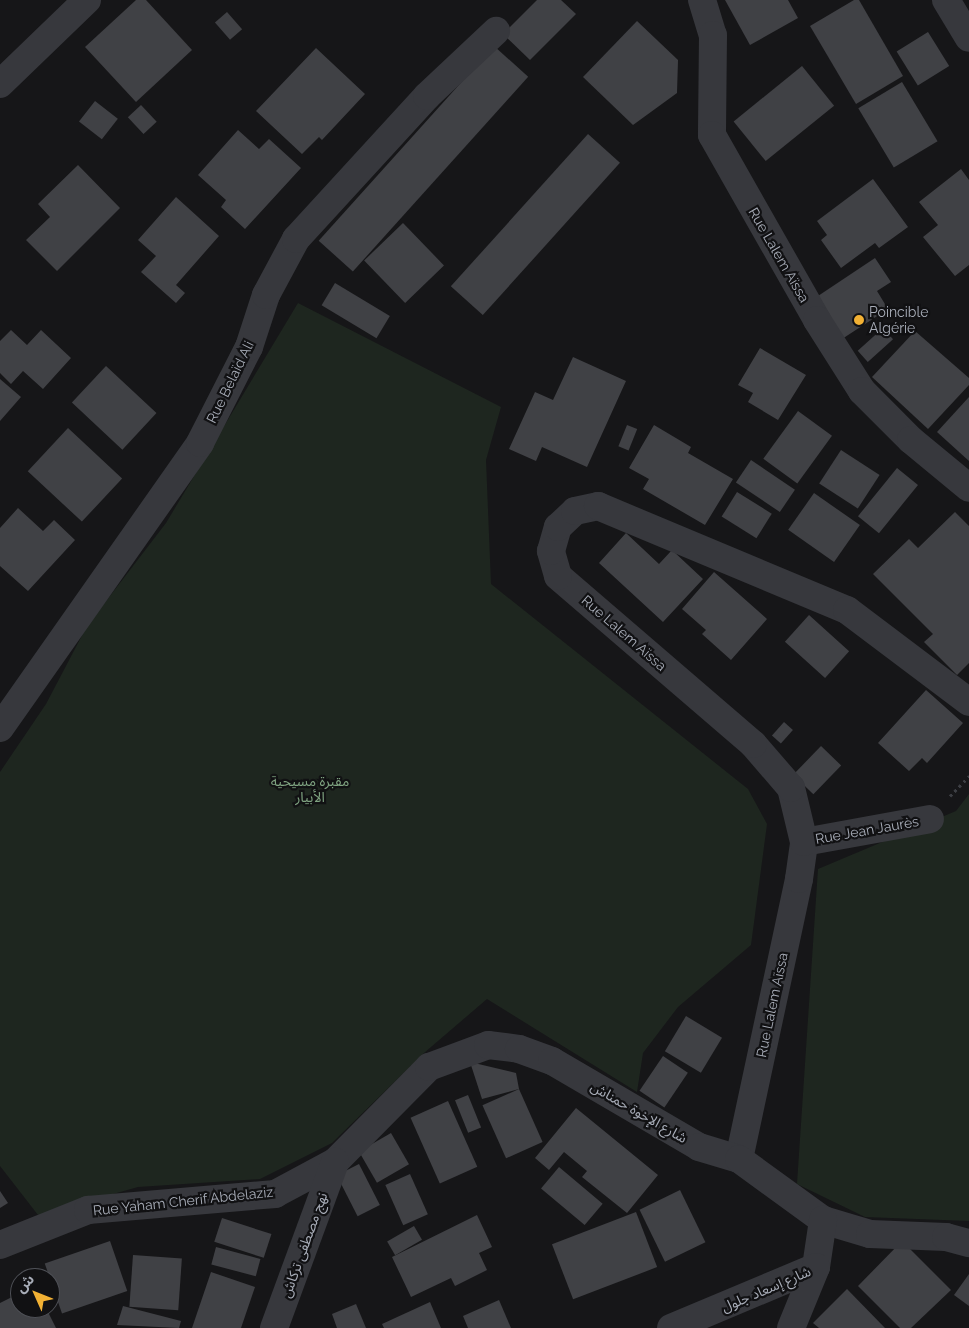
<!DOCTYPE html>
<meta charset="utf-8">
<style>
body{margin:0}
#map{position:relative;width:969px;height:1328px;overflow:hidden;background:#161618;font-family:Raleway,"Noto Sans Arabic",sans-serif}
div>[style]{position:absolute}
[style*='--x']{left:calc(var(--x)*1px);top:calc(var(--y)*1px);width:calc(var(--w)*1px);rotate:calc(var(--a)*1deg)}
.green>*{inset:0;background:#1e261f}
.building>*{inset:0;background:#404145;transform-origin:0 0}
.path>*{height:3px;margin-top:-1.5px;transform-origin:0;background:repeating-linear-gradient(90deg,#3d3f44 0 2.5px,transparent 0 6.5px)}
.minor>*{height:28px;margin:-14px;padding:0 14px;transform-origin:14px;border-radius:14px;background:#37383d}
.tertiary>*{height:28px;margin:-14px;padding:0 14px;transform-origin:14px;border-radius:14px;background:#37383d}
.dots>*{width:14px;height:14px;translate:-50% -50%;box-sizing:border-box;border:2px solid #111113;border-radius:50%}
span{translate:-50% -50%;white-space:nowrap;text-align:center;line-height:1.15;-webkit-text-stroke:4.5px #111113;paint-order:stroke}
.street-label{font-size:14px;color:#a8adb8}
.poi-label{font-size:14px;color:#a8adb8}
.left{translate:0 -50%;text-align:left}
.park-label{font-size:14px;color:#7fa381}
.north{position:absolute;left:10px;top:1268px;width:50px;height:50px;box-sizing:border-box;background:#111113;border:1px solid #4d4f55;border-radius:50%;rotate:314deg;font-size:14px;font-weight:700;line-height:20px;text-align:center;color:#a8adb8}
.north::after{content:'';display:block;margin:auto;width:18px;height:22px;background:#f2b134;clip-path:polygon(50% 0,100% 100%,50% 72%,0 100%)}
</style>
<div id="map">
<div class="green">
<i style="clip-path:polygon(298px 303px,501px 407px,486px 460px,491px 584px,748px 789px,767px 824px,751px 945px,678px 1007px,643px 1053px,637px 1092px,487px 999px,424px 1053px,332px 1143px,260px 1179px,138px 1187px,38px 1215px,0 1166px,0 772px,46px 704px,87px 626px,166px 523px)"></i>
<i style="clip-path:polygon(969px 794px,969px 1221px,865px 1217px,797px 1184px,818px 869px,956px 811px)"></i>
</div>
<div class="building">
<i style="clip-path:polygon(136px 0,146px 0,192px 50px,136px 102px,85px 47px)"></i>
<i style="clip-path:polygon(537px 0,561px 0,576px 14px,530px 60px,503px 34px)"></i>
<i style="clip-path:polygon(725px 0,788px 0,798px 18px,750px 45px)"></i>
<i style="clip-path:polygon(854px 0,859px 0,903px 76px,856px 104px,810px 26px)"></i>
<i style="left:227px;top:12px;width:23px;height:16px;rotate:49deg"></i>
<i style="clip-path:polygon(637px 21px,678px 60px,677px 93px,633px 125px,583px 77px)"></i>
<i style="left:928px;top:32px;width:40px;height:37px;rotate:58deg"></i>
<i style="left:494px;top:46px;width:46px;height:262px;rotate:42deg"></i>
<i style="clip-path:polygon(316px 48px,365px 94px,322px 140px,319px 137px,302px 154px,256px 111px)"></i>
<i style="left:802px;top:66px;width:51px;height:88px;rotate:51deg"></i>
<i style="left:902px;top:82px;width:69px;height:51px;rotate:59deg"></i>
<i style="left:95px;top:101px;width:29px;height:26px;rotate:38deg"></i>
<i style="left:141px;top:105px;width:23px;height:18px;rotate:47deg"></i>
<i style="clip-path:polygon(238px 130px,259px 149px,269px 139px,301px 168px,245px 229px,221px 207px,226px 200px,198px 175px)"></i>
<i style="left:588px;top:134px;width:43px;height:205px;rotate:42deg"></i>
<i style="clip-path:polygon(78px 165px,120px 208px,57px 271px,26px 240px,50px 217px,38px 204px)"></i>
<i style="clip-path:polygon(961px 169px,969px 180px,969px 265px,955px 276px,923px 237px,938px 225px,919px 202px)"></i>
<i style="clip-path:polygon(873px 179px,908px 227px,879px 248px,875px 243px,841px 268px,821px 240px,827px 235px,817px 221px)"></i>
<i style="clip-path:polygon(176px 197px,219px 236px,176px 285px,185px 293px,176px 303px,141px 272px,156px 256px,138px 240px)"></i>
<i style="left:403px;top:223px;width:59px;height:54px;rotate:46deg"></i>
<i style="clip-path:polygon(875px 258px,891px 282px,877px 291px,888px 309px,842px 339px,815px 298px)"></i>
<i style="left:335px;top:283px;width:64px;height:26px;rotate:31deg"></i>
<i style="left:883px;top:328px;width:15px;height:34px;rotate:48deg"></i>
<i style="clip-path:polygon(11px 330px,27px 345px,41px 330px,71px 358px,43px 389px,23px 371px,11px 384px,0 373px,0 341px)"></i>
<i style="clip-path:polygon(915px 331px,969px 378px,969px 385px,928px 429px,872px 377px)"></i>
<i style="clip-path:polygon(760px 348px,806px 375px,778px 420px,748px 402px,753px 393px,738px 385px)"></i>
<i style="clip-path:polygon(573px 357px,626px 381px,587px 467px,542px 447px,536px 461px,509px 449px,535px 392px,553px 400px)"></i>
<i style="left:106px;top:366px;width:69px;height:50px;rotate:43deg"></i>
<i style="clip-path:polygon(0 379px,21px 397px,0 421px)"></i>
<i style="clip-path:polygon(969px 397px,969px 461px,937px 432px)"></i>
<i style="left:798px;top:411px;width:42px;height:59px;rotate:36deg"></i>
<i style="left:627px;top:425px;width:11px;height:23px;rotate:22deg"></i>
<i style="clip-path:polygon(654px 425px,691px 447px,688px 453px,733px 479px,705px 525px,643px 489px,649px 479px,629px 468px)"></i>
<i style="left:68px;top:428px;width:74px;height:59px;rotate:43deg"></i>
<i style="left:841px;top:450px;width:46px;height:40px;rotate:33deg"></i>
<i style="left:751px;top:460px;width:53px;height:27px;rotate:34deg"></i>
<i style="left:897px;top:468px;width:27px;height:62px;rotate:39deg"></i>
<i style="left:737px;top:492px;width:41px;height:29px;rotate:32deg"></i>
<i style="left:814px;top:493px;width:56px;height:45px;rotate:35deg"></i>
<i style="clip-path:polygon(18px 508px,43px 531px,54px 520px,75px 540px,28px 591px,0 566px,0 528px)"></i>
<i style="clip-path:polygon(955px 512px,969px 526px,969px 663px,957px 675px,924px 642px,933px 634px,873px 574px,909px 539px,918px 548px)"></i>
<i style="clip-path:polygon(626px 533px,659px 564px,672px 550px,703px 579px,663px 622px,599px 563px)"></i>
<i style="clip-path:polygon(714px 572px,767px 619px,731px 660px,702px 634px,706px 630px,682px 609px)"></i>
<i style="left:809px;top:615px;width:54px;height:36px;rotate:42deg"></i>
<i style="clip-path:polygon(926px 690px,963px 723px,927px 763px,922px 758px,909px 771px,878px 743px)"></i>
<i style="left:784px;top:722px;width:12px;height:18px;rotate:42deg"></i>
<i style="left:821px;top:746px;width:28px;height:40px;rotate:44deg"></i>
<i style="left:686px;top:1016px;width:42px;height:41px;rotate:31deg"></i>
<i style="left:663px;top:1056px;width:30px;height:42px;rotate:34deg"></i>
<i style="clip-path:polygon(470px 1062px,516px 1073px,519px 1089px,482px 1099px)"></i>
<i style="left:519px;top:1089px;width:58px;height:40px;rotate:66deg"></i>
<i style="left:468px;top:1095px;width:35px;height:14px;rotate:68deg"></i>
<i style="left:448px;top:1101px;width:72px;height:41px;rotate:66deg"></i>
<i style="clip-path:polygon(576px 1108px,658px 1175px,627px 1213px,582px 1177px,587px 1171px,564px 1152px,549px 1170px,535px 1158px)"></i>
<i style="left:391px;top:1133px;width:36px;height:37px;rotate:60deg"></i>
<i style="left:359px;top:1164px;width:46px;height:25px;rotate:63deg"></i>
<i style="left:559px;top:1167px;width:57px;height:28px;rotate:40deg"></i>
<i style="left:410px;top:1174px;width:44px;height:27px;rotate:66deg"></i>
<i style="left:680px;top:1190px;width:58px;height:45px;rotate:64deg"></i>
<i style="clip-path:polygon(0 1191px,8px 1203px,0 1208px)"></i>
<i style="left:636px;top:1212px;width:59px;height:90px;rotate:69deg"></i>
<i style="clip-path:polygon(477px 1215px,492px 1247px,479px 1253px,487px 1270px,455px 1286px,451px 1278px,411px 1297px,392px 1257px)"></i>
<i style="left:222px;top:1218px;width:52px;height:25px;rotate:18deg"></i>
<i style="left:414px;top:1226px;width:16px;height:31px;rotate:60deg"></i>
<i style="left:110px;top:1241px;width:53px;height:69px;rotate:71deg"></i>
<i style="clip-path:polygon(902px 1241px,951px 1290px,911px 1328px,900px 1328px,858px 1286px)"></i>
<i style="left:216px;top:1247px;width:46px;height:18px;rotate:15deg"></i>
<i style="left:133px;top:1255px;width:49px;height:52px;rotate:4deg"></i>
<i style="clip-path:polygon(211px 1272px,255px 1287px,241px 1328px,192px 1328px)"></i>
<i style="clip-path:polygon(969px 1274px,969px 1306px,954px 1295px)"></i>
<i style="clip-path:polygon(847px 1289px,885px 1328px,819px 1328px,813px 1323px)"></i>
<i style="clip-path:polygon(20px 1293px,20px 1308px,46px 1308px,56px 1328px,0 1328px,0 1303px)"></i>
<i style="clip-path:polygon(499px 1300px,511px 1328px,468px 1328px,463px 1316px)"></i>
<i style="clip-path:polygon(430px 1302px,441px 1328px,384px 1328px,382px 1324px)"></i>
<i style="clip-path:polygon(356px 1304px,366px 1328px,337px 1328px,332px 1314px)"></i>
<i style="clip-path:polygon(123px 1306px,181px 1321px,179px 1328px,117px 1325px)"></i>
</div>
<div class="path">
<i style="--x:950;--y:796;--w:28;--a:-46"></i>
</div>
<div class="minor">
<i style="--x:702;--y:0;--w:37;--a:73"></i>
<i style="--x:713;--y:35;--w:100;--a:90.6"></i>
<i style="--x:712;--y:135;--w:213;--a:60.4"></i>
<i style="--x:817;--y:320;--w:84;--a:57.6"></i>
<i style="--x:862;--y:391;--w:69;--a:45"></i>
<i style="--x:911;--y:440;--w:75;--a:39.6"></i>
<i style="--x:946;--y:0;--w:44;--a:58.8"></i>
<i style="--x:0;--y:728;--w:348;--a:-54.9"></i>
<i style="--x:200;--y:443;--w:108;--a:-63"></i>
<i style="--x:249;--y:347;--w:55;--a:-71.9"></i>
<i style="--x:266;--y:295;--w:64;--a:-61.8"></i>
<i style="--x:296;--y:239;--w:194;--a:-47.5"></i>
<i style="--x:427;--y:96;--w:95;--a:-43.3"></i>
<i style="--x:804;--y:842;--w:128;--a:-10.3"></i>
<i style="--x:739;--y:1159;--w:286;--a:-77.9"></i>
<i style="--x:799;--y:879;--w:37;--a:-82"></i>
<i style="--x:804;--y:842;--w:56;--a:-103.5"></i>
<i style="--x:791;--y:788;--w:58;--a:-130.8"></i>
<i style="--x:753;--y:744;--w:257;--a:-139.3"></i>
<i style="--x:558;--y:576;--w:26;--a:-106"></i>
<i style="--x:551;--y:551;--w:25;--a:-74"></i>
<i style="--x:558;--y:527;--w:23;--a:-43"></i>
<i style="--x:575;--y:511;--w:24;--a:-12"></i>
<i style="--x:598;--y:506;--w:270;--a:22.7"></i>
<i style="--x:847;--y:610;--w:153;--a:37"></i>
<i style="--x:0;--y:1245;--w:95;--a:-21.7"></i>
<i style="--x:88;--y:1210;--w:188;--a:-4.9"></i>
<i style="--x:275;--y:1194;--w:68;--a:-28.1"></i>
<i style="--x:335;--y:1162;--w:134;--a:-45.3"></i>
<i style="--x:429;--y:1067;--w:63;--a:-20.4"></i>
<i style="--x:488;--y:1045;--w:31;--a:7"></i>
<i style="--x:519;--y:1049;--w:35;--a:20"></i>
<i style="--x:552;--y:1061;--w:170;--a:30.3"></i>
<i style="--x:699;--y:1147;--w:42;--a:16.7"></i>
<i style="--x:739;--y:1159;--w:104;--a:36"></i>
<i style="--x:823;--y:1220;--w:49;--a:16.6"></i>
<i style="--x:870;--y:1234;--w:76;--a:2.3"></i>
<i style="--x:946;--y:1237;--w:24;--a:15"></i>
<i style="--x:274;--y:1328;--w:177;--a:-69.8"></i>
<i style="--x:671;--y:1328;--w:157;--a:-22.8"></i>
<i style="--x:816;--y:1267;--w:48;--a:-81.5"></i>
<i style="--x:791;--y:1328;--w:66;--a:-67.7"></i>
</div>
<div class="tertiary">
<i style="--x:0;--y:84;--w:121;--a:-44"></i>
</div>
<div class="dots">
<i style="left:859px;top:320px;background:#f2b134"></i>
</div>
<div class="street-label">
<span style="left:779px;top:255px;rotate:60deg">Rue Lalem Aïssa</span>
<span style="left:230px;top:382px;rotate:-64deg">Rue Belaïd Ali</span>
<span style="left:624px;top:633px;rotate:41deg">Rue Lalem Aïssa</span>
<span style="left:867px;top:830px;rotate:-10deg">Rue Jean Jaurès</span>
<span style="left:772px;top:1005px;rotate:-78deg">Rue Lalem Aïssa</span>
<span style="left:639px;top:1112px;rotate:30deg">شارع الإخوة حمناش</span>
<span style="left:183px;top:1201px;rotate:-6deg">Rue Yaham Cherif Abdelaziz</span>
<span style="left:304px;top:1245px;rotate:-70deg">نهج مصطفى تركاش</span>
<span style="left:766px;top:1289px;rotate:-23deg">شارع إسعاد جلول</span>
</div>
<div class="poi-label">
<span class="left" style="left:869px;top:320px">Poincible<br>Algérie</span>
</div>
<div class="park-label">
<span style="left:310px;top:789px">مقبرة مسيحية<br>الأبيار</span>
</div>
<div class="north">ش</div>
</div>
